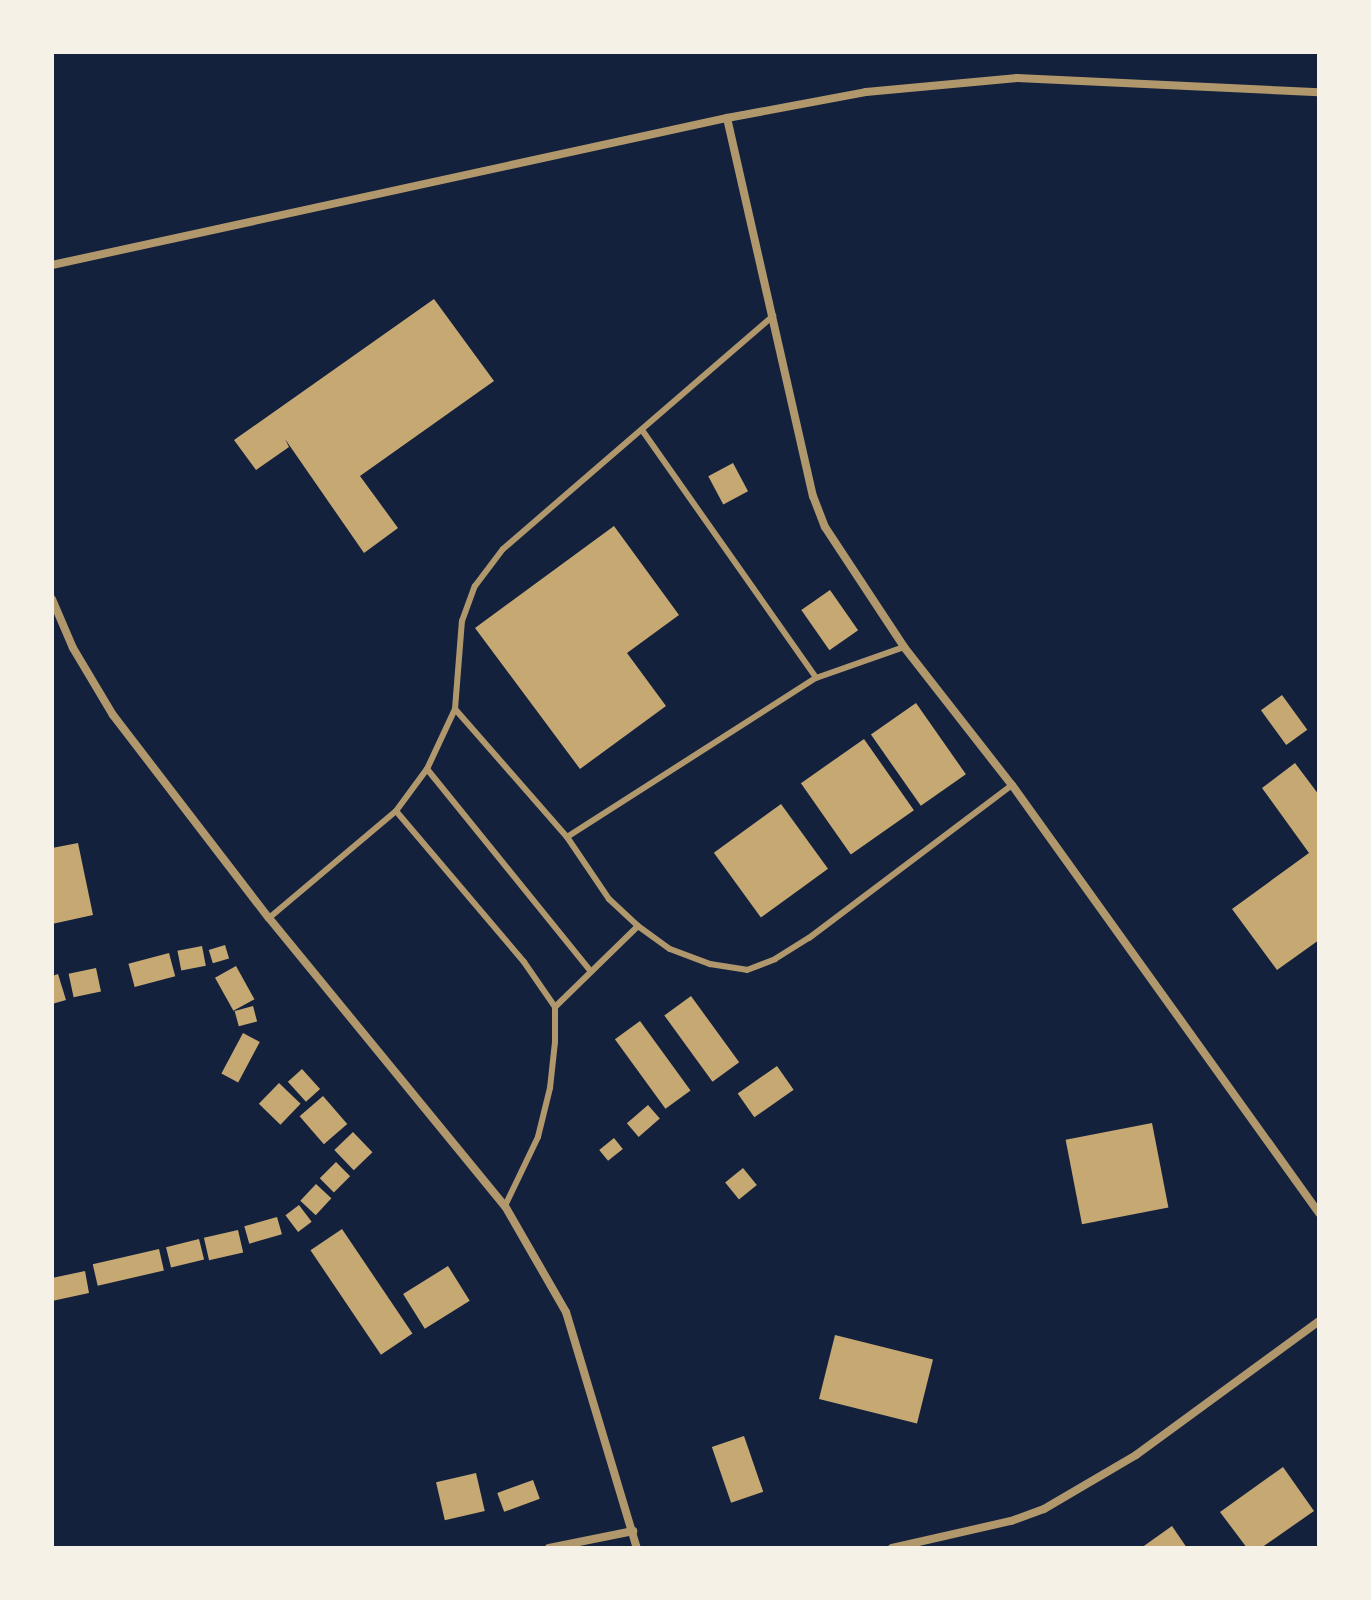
<!DOCTYPE html>
<style>
body{margin:0}
#map{position:relative;width:1371px;height:1600px;overflow:hidden;background:#14213d;font-family:Poppins,sans-serif}
div>[style]{position:absolute}
[style*='--x']{left:calc(var(--x)*1px);top:calc(var(--y)*1px);width:calc(var(--w)*1px);rotate:calc(var(--a)*1deg)}
.building>*{inset:0;background:#c6a872;transform-origin:0 0}
.service>*{height:6px;margin:-3px;padding:0 3px;transform-origin:3px;border-radius:3px;background:#b1986c}
.minor>*{height:8px;margin:-4px;padding:0 4px;transform-origin:4px;border-radius:4px;background:#b1986c}
span{translate:-50% -50%;white-space:nowrap;text-align:center;line-height:1.15;-webkit-text-stroke:8px #f6f1e7;paint-order:stroke}
.frame{position:absolute;inset:0;border:54px solid #f6f1e7;pointer-events:none}
</style>
<div id="map">
<div class="building">
<i style="clip-path:polygon(434px 299px,494px 381px,360px 476px,398px 528px,364px 553px,285px 439px,289px 447px,256px 470px,234px 440px)"></i>
<i style="left:733px;top:463px;width:32px;height:28px;rotate:62deg"></i>
<i style="clip-path:polygon(614px 526px,679px 615px,627px 653px,666px 706px,580px 769px,475px 628px)"></i>
<i style="left:830px;top:590px;width:49px;height:35px;rotate:55deg"></i>
<i style="left:1282px;top:695px;width:43px;height:26px;rotate:54deg"></i>
<i style="left:916px;top:703px;width:87px;height:55px;rotate:55deg"></i>
<i style="left:864px;top:739px;width:87px;height:77px;rotate:55deg"></i>
<i style="clip-path:polygon(1295px 763px,1319px 795px,1319px 940px,1277px 970px,1232px 909px,1309px 853px,1262px 788px)"></i>
<i style="left:781px;top:804px;width:80px;height:83px;rotate:54deg"></i>
<i style="clip-path:polygon(78px 843px,93px 915px,52px 924px,52px 848px)"></i>
<i style="left:225px;top:945px;width:14px;height:17px;rotate:73deg"></i>
<i style="left:202px;top:946px;width:20px;height:25px;rotate:79deg"></i>
<i style="left:169px;top:953px;width:24px;height:42px;rotate:75deg"></i>
<i style="left:236px;top:966px;width:38px;height:24px;rotate:61deg"></i>
<i style="left:96px;top:968px;width:24px;height:28px;rotate:78deg"></i>
<i style="clip-path:polygon(58px 974px,66px 1000px,52px 1004px,52px 976px)"></i>
<i style="left:691px;top:996px;width:82px;height:33px;rotate:54deg"></i>
<i style="left:253px;top:1006px;width:16px;height:19px;rotate:75deg"></i>
<i style="left:640px;top:1021px;width:86px;height:31px;rotate:54deg"></i>
<i style="left:243px;top:1033px;width:19px;height:46px;rotate:28deg"></i>
<i style="left:777px;top:1066px;width:29px;height:48px;rotate:55deg"></i>
<i style="left:302px;top:1069px;width:27px;height:19px;rotate:48deg"></i>
<i style="left:279px;top:1083px;width:30px;height:29px;rotate:44deg"></i>
<i style="left:323px;top:1096px;width:37px;height:31px;rotate:49deg"></i>
<i style="left:648px;top:1105px;width:18px;height:28px;rotate:49deg"></i>
<i style="left:1152px;top:1123px;width:86px;height:88px;rotate:79deg"></i>
<i style="left:353px;top:1132px;width:28px;height:26px;rotate:46deg"></i>
<i style="left:614px;top:1138px;width:14px;height:19px;rotate:51deg"></i>
<i style="left:336px;top:1162px;width:20px;height:23px;rotate:45deg"></i>
<i style="left:743px;top:1168px;width:22px;height:23px;rotate:51deg"></i>
<i style="left:316px;top:1184px;width:21px;height:23px;rotate:43deg"></i>
<i style="left:299px;top:1205px;width:21px;height:17px;rotate:53deg"></i>
<i style="left:277px;top:1217px;width:18px;height:34px;rotate:74deg"></i>
<i style="left:342px;top:1229px;width:126px;height:38px;rotate:56deg"></i>
<i style="left:238px;top:1230px;width:23px;height:35px;rotate:77deg"></i>
<i style="left:199px;top:1239px;width:21px;height:34px;rotate:76deg"></i>
<i style="left:159px;top:1249px;width:22px;height:68px;rotate:77deg"></i>
<i style="left:448px;top:1266px;width:41px;height:53px;rotate:58deg"></i>
<i style="clip-path:polygon(85px 1271px,89px 1293px,52px 1301px,52px 1278px)"></i>
<i style="left:835px;top:1335px;width:101px;height:66px;rotate:14deg"></i>
<i style="left:744px;top:1436px;width:59px;height:34px;rotate:71deg"></i>
<i style="clip-path:polygon(1283px 1467px,1314px 1511px,1261px 1548px,1247px 1548px,1220px 1512px)"></i>
<i style="left:476px;top:1473px;width:39px;height:41px;rotate:77deg"></i>
<i style="left:533px;top:1480px;width:20px;height:38px;rotate:70deg"></i>
<i style="clip-path:polygon(1172px 1526px,1187px 1548px,1141px 1548px)"></i>
</div>
<div class="service">
<i style="--x:642;--y:430;--w:303;--a:54.9"></i>
<i style="--x:816;--y:678;--w:93;--a:-19.4"></i>
<i style="--x:455;--y:709;--w:88;--a:-85.5"></i>
<i style="--x:462;--y:621;--w:37;--a:-70"></i>
<i style="--x:475;--y:586;--w:46;--a:-52.9"></i>
<i style="--x:503;--y:549;--w:357;--a:-40.8"></i>
<i style="--x:427;--y:769;--w:259;--a:51"></i>
<i style="--x:396;--y:811;--w:52;--a:-53.6"></i>
<i style="--x:427;--y:769;--w:66;--a:-65"></i>
<i style="--x:455;--y:709;--w:170;--a:48.8"></i>
<i style="--x:567;--y:837;--w:75;--a:55.9"></i>
<i style="--x:609;--y:899;--w:40;--a:43"></i>
<i style="--x:567;--y:837;--w:295;--a:-32.6"></i>
<i style="--x:269;--y:918;--w:166;--a:-40.1"></i>
<i style="--x:396;--y:811;--w:198;--a:49.7"></i>
<i style="--x:524;--y:962;--w:55;--a:55.4"></i>
<i style="--x:555;--y:1007;--w:35;--a:90"></i>
<i style="--x:555;--y:1042;--w:46;--a:96.2"></i>
<i style="--x:550;--y:1088;--w:50;--a:103.8"></i>
<i style="--x:538;--y:1137;--w:76;--a:115.6"></i>
<i style="--x:555;--y:1007;--w:116;--a:-44.3"></i>
<i style="--x:638;--y:926;--w:39;--a:36"></i>
<i style="--x:670;--y:949;--w:43;--a:20.6"></i>
<i style="--x:710;--y:964;--w:37;--a:9"></i>
<i style="--x:747;--y:970;--w:30;--a:-21"></i>
<i style="--x:775;--y:959;--w:40;--a:-32"></i>
<i style="--x:809;--y:938;--w:254;--a:-37"></i>
</div>
<div class="minor">
<i style="--x:727;--y:118;--w:388;--a:77.2"></i>
<i style="--x:813;--y:496;--w:33;--a:69"></i>
<i style="--x:825;--y:527;--w:144;--a:56.6"></i>
<i style="--x:904;--y:647;--w:175;--a:52"></i>
<i style="--x:1012;--y:785;--w:527;--a:54.35"></i>
<i style="--x:52;--y:265;--w:691;--a:-12.29"></i>
<i style="--x:727;--y:118;--w:141;--a:-10.6"></i>
<i style="--x:866;--y:92;--w:152;--a:-5.3"></i>
<i style="--x:1017;--y:78;--w:302;--a:2.7"></i>
<i style="--x:52;--y:599;--w:53;--a:66.8"></i>
<i style="--x:73;--y:648;--w:78;--a:59.2"></i>
<i style="--x:113;--y:715;--w:256;--a:52.5"></i>
<i style="--x:269;--y:918;--w:372;--a:50.7"></i>
<i style="--x:505;--y:1206;--w:122;--a:60.1"></i>
<i style="--x:566;--y:1312;--w:246;--a:73.3"></i>
<i style="--x:549;--y:1548;--w:86;--a:-11.4"></i>
<i style="--x:892;--y:1548;--w:122;--a:-12.8"></i>
<i style="--x:1011;--y:1521;--w:35;--a:-20"></i>
<i style="--x:1044;--y:1509;--w:107;--a:-30.4"></i>
<i style="--x:1136;--y:1455;--w:227;--a:-36.2"></i>
</div>
<div class="frame"></div>
</div>
